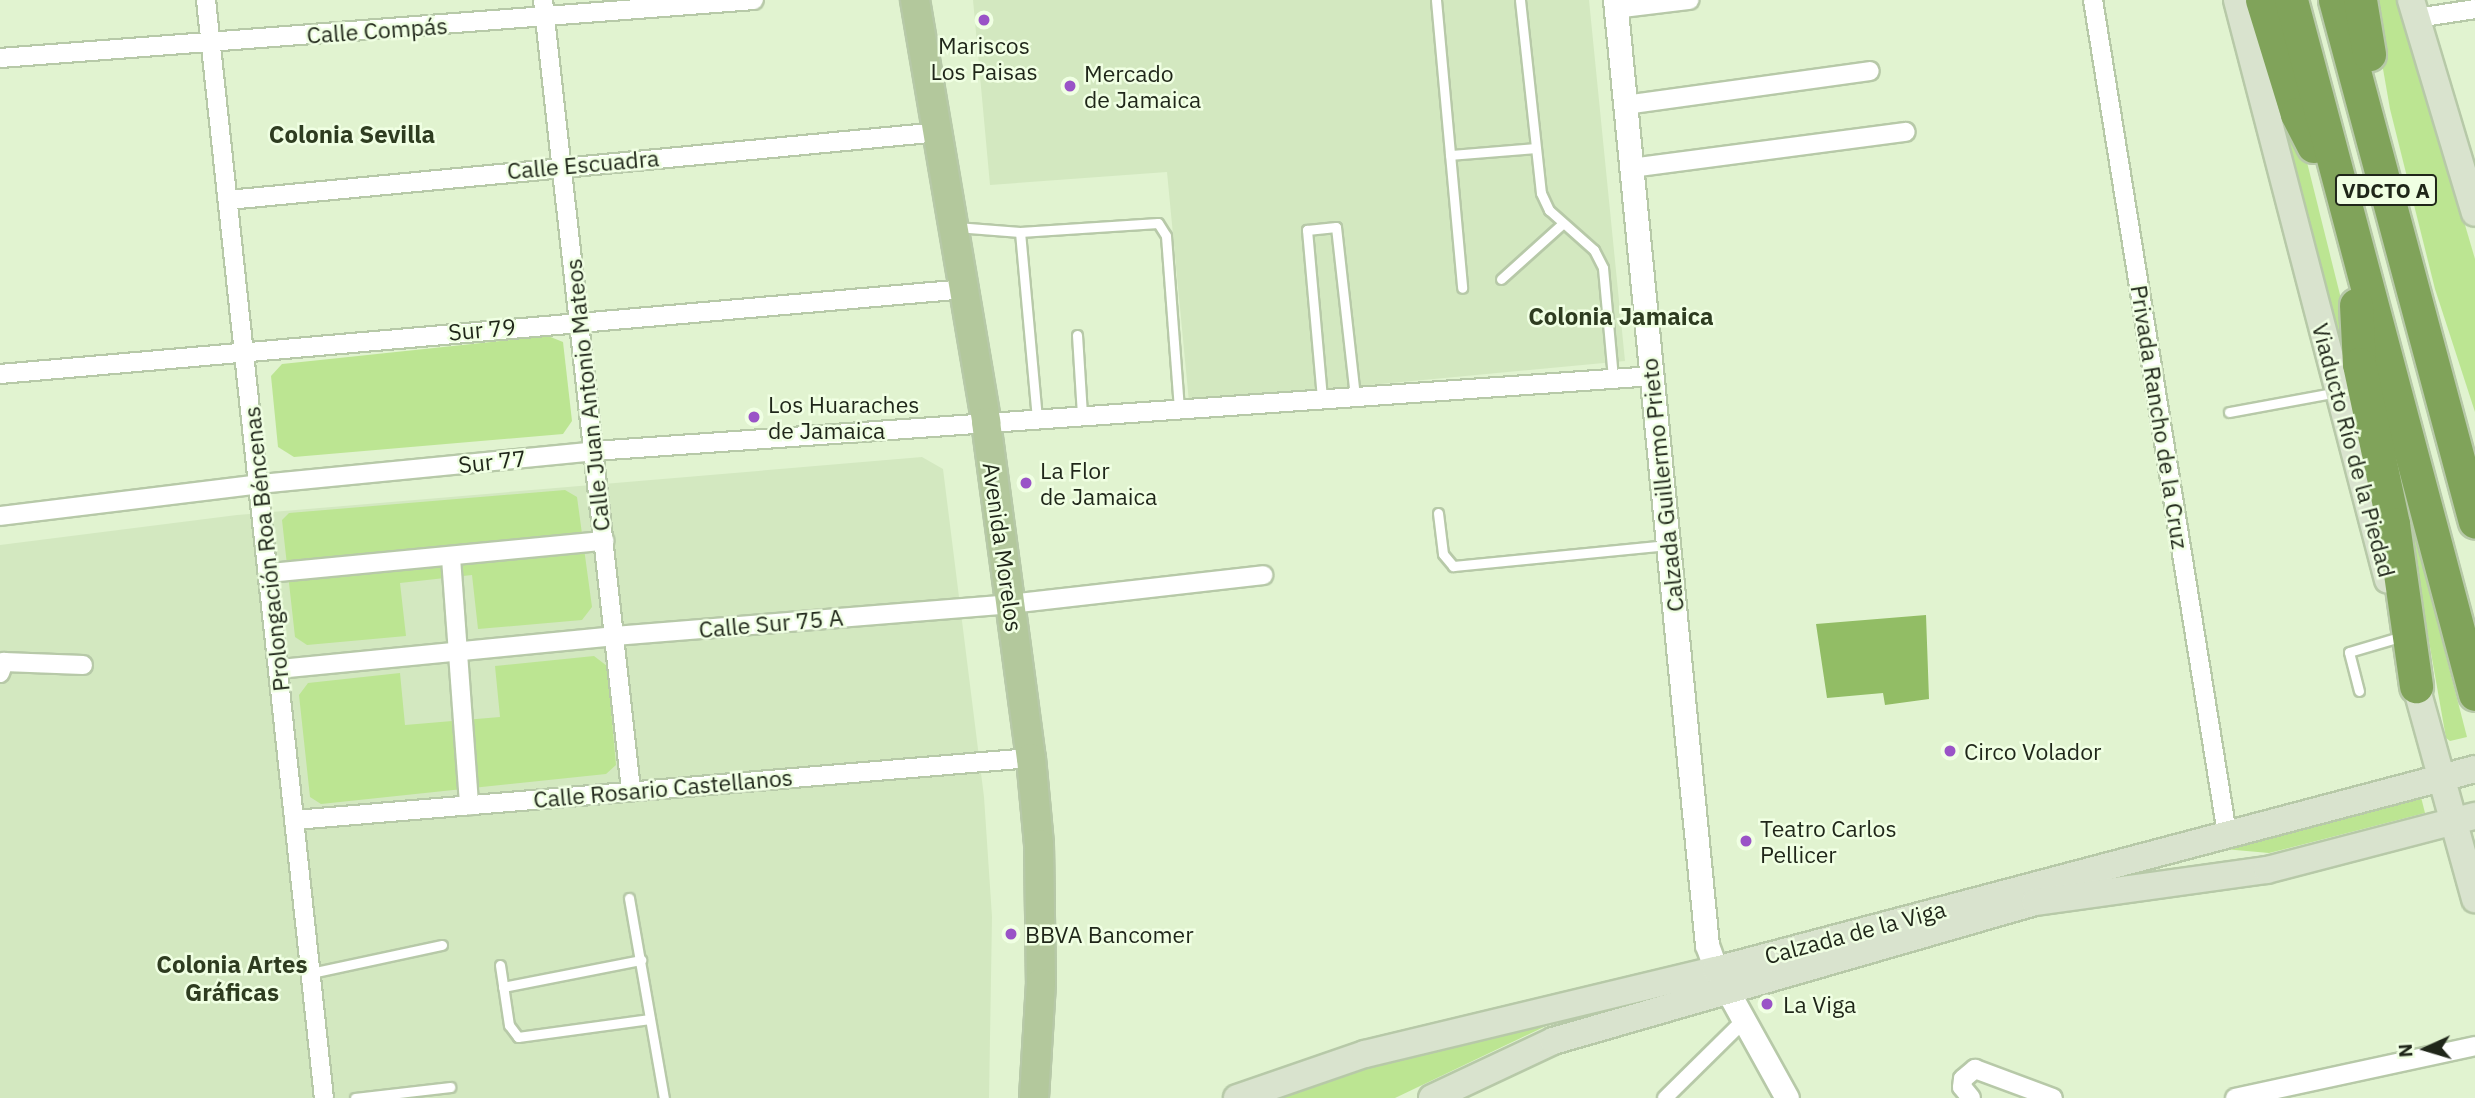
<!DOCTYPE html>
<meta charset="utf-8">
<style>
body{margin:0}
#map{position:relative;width:2475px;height:1098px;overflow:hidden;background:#e1f3d0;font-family:"IBM Plex Sans",sans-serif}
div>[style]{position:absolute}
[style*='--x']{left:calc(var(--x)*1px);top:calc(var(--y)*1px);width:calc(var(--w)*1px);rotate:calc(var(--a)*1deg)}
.built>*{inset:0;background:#d3e8c0}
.green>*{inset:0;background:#bce592}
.water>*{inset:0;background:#92bd65}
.roads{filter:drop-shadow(2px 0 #b7c9a8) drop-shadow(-2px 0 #b7c9a8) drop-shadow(0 2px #b7c9a8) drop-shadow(0 -2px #b7c9a8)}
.service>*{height:9px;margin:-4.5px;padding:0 4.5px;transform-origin:4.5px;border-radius:4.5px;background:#fff}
.pedestrian>*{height:14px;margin:-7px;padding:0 7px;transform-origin:7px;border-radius:7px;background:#fff}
.minor>*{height:18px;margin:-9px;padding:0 9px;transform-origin:9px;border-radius:9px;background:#fff}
.tertiary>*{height:23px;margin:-11.5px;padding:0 11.5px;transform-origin:11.5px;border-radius:11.5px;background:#fff}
.secondary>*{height:26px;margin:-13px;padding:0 13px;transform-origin:13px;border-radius:13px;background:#d9e3ce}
.primary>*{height:28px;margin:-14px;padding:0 14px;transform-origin:14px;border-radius:14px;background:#b3c89c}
.motorway>*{height:33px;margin:-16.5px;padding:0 16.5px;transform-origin:16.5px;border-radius:16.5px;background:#80a35a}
.dots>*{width:19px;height:19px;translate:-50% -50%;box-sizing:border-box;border:4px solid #f0ffe3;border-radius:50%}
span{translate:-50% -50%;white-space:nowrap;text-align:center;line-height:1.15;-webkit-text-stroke:5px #f0ffe3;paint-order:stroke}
.shield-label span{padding:2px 5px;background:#f0ffe3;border:2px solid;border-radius:5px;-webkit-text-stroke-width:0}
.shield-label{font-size:21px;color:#1f2619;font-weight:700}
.street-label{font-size:23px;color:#1f2619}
.poi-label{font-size:23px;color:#1f2619}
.left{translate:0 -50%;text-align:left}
.neighbourhood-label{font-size:24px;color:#2e3c20;font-weight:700}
.north{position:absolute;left:2391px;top:1014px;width:70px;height:70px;-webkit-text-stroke:5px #f0ffe3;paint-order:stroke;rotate:266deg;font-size:19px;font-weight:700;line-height:28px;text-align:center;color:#1f2619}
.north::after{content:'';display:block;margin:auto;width:24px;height:32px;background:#1f2619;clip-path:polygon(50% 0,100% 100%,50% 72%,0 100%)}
</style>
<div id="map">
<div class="built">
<i style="clip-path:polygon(973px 0,1589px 0,1625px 361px,1189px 402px,1167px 172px,990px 185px)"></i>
<i style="clip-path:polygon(922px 457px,943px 469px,984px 797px,992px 917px,989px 1098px,0 1098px,0 545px,237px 515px)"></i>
</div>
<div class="green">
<i style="clip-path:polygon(2371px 0,2399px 0,2475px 259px,2475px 412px,2435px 289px,2390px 109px)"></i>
<i style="clip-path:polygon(2273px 79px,2301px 138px,2348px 327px,2346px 368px)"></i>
<i style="clip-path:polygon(548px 336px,563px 342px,572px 421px,563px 434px,294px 457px,278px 447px,271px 376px,282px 364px)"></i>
<i style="clip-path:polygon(565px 490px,577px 497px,592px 607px,582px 620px,478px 629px,472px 575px,400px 583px,406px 636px,307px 645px,295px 637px,282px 520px,289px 513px)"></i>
<i style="clip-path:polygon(2408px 522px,2412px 524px,2467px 737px,2450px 741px,2446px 738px)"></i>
<i style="clip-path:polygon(594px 656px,607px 666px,616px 765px,606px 774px,321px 804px,310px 797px,299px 695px,308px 683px,400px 673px,405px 725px,500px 717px,495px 666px)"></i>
<i style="clip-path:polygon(2420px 793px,2425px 813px,2269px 853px,2224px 849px)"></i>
<i style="clip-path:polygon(1563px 1018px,1395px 1098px,1265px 1098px,1344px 1066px)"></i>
</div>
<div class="water">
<i style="clip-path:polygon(1926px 615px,1929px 699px,1885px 705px,1883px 693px,1827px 698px,1816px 624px)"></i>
</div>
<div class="roads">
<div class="service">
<i style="--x:1436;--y:0;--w:289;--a:84.8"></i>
<i style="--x:1520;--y:0;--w:194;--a:83.8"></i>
<i style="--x:1541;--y:193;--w:19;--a:65"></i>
<i style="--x:1549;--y:210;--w:60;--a:41.6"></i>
<i style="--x:1594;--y:250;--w:20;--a:63"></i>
<i style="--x:1603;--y:268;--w:110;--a:84.8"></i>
<i style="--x:1450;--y:155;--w:85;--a:-4.7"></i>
<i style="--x:956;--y:227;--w:64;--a:4.5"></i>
<i style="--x:1020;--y:232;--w:138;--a:-3.7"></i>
<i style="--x:1158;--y:223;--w:15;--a:58"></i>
<i style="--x:1166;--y:236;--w:171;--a:85.7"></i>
<i style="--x:1020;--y:232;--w:188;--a:84.8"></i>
<i style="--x:1501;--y:279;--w:82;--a:-42"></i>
<i style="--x:1077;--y:335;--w:79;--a:86.4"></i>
<i style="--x:1322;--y:398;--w:169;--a:-95.1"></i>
<i style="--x:1307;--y:230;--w:29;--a:-6"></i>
<i style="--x:1336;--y:227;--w:170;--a:83.6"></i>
<i style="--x:2229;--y:412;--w:111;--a:-10.4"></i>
<i style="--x:1438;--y:513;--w:41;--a:83"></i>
<i style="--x:1443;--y:554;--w:16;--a:50"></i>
<i style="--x:1453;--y:566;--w:214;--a:-5.6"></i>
<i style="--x:2359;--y:691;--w:40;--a:-104.4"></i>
<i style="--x:2349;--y:652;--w:56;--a:-16.5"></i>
<i style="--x:629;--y:898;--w:203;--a:80.1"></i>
<i style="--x:500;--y:965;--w:61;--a:81.5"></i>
<i style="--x:509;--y:1025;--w:15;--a:53"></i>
<i style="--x:518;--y:1037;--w:133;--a:-7.8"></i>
<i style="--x:311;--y:973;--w:134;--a:-12.1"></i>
<i style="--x:503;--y:987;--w:141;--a:-11.1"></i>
<i style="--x:355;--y:1098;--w:96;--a:-6.6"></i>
</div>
<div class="pedestrian">
<i style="--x:1665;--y:1098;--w:111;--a:-44.6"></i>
</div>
<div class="minor">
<i style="--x:206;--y:0;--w:1104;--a:83.87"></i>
<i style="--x:543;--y:0;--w:794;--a:83.64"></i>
<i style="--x:2093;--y:0;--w:845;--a:80.87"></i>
<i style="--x:1615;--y:9;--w:75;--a:-6.9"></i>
<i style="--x:2417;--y:18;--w:59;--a:-8.8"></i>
<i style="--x:0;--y:58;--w:756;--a:-4.4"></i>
<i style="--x:1625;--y:105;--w:247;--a:-7.9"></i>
<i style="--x:1631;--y:168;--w:277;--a:-7.5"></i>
<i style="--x:228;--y:200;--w:714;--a:-5.46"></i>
<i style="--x:0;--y:374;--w:969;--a:-5.03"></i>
<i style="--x:0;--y:516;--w:262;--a:-7"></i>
<i style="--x:260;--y:484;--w:336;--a:-5.6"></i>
<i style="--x:594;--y:451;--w:1061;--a:-4.05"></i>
<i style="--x:451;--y:558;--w:248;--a:85.8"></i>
<i style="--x:269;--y:573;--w:337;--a:-5.5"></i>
<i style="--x:279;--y:669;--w:337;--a:-5.6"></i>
<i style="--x:614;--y:636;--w:397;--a:-4.6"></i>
<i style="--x:1010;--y:604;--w:255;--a:-6.5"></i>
<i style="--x:0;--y:673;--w:12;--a:-70"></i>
<i style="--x:4;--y:662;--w:79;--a:2.2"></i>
<i style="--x:295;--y:820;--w:739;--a:-4.82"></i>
<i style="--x:1971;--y:1098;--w:14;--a:-129"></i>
<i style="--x:1962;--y:1087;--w:8;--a:-83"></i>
<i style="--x:1963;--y:1079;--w:16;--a:-40"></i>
<i style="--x:1975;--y:1069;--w:83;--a:20.4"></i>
<i style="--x:2235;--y:1098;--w:246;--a:-12.2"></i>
</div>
<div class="tertiary">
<i style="--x:1615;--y:0;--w:949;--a:84.44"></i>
<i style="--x:1707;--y:945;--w:27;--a:70"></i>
<i style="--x:1716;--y:970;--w:146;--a:61"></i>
</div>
<div class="secondary">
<i style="--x:2237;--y:0;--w:599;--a:75.41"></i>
<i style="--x:2411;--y:0;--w:222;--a:73.3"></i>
<i style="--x:2411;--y:668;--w:240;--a:74.5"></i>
<i style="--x:1237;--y:1098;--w:135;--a:-19"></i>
<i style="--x:1365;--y:1054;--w:361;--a:-13.5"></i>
<i style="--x:1716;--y:970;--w:785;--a:-14.83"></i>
<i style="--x:1432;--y:1098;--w:134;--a:-25.2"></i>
<i style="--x:1553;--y:1041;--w:502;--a:-16.09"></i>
<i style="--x:2035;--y:902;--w:234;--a:-7.9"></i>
<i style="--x:2267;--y:870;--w:215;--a:-14.6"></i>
</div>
<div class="primary">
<i style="--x:915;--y:0;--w:428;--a:80.4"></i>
<i style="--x:986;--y:422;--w:339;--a:82.4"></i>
<i style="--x:1031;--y:758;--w:86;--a:84.7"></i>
<i style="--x:1039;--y:844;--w:139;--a:89.2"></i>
<i style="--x:1041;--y:983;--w:115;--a:93.5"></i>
</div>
<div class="motorway">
<i style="--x:2262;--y:0;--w:119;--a:72.9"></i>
<i style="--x:2297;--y:114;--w:36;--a:63"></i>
<i style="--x:2291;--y:0;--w:718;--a:75.15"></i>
<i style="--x:2335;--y:0;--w:540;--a:74.99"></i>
<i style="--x:2360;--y:0;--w:55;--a:80.5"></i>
<i style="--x:2356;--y:305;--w:59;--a:87.1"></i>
<i style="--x:2359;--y:364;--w:164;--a:78"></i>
<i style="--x:2393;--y:524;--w:164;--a:81.9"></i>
</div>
</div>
<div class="dots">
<i style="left:984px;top:20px;background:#9a53c7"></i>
<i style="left:1070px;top:86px;background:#9a53c7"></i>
<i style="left:754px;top:417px;background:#9a53c7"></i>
<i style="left:1026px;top:483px;background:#9a53c7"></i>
<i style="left:1950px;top:751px;background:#9a53c7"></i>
<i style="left:1746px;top:841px;background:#9a53c7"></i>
<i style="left:1011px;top:934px;background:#9a53c7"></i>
<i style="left:1767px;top:1004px;background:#9a53c7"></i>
</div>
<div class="shield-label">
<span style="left:2386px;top:190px">VDCTO A</span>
</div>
<div class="street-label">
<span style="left:377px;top:30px;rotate:-4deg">Calle Compás</span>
<span style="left:583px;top:164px;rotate:-5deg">Calle Escuadra</span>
<span style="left:482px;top:329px;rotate:-5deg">Sur 79</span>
<span style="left:587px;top:395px;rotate:-96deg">Calle Juan Antonio Mateos</span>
<span style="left:2160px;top:417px;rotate:81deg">Privada Rancho de la Cruz</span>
<span style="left:2354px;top:450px;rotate:75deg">Viaducto Río de la Piedad</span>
<span style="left:492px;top:461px;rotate:-6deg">Sur 77</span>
<span style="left:1662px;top:485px;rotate:-96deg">Calzada Guillermo Prieto</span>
<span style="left:1003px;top:547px;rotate:82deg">Avenida Morelos</span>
<span style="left:266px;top:549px;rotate:-96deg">Prolongación Roa Béncenas</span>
<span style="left:771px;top:623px;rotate:-5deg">Calle Sur 75 A</span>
<span style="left:663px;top:788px;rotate:-5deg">Calle Rosario Castellanos</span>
<span style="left:1855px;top:932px;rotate:-15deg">Calzada de la Viga</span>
</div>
<div class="poi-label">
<span style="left:984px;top:58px">Mariscos<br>Los Paisas</span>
<span class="left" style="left:1084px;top:86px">Mercado<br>de Jamaica</span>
<span class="left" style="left:768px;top:417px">Los Huaraches<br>de Jamaica</span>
<span class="left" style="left:1040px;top:483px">La Flor<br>de Jamaica</span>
<span class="left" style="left:1964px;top:751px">Circo Volador</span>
<span class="left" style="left:1760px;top:841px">Teatro Carlos<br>Pellicer</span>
<span class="left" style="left:1025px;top:934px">BBVA Bancomer</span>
<span class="left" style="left:1783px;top:1004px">La Viga</span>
</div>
<div class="neighbourhood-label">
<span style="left:352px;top:135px">Colonia Sevilla</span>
<span style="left:1621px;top:317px">Colonia Jamaica</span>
<span style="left:232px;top:979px">Colonia Artes<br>Gráficas</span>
</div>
<div class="north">N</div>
</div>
